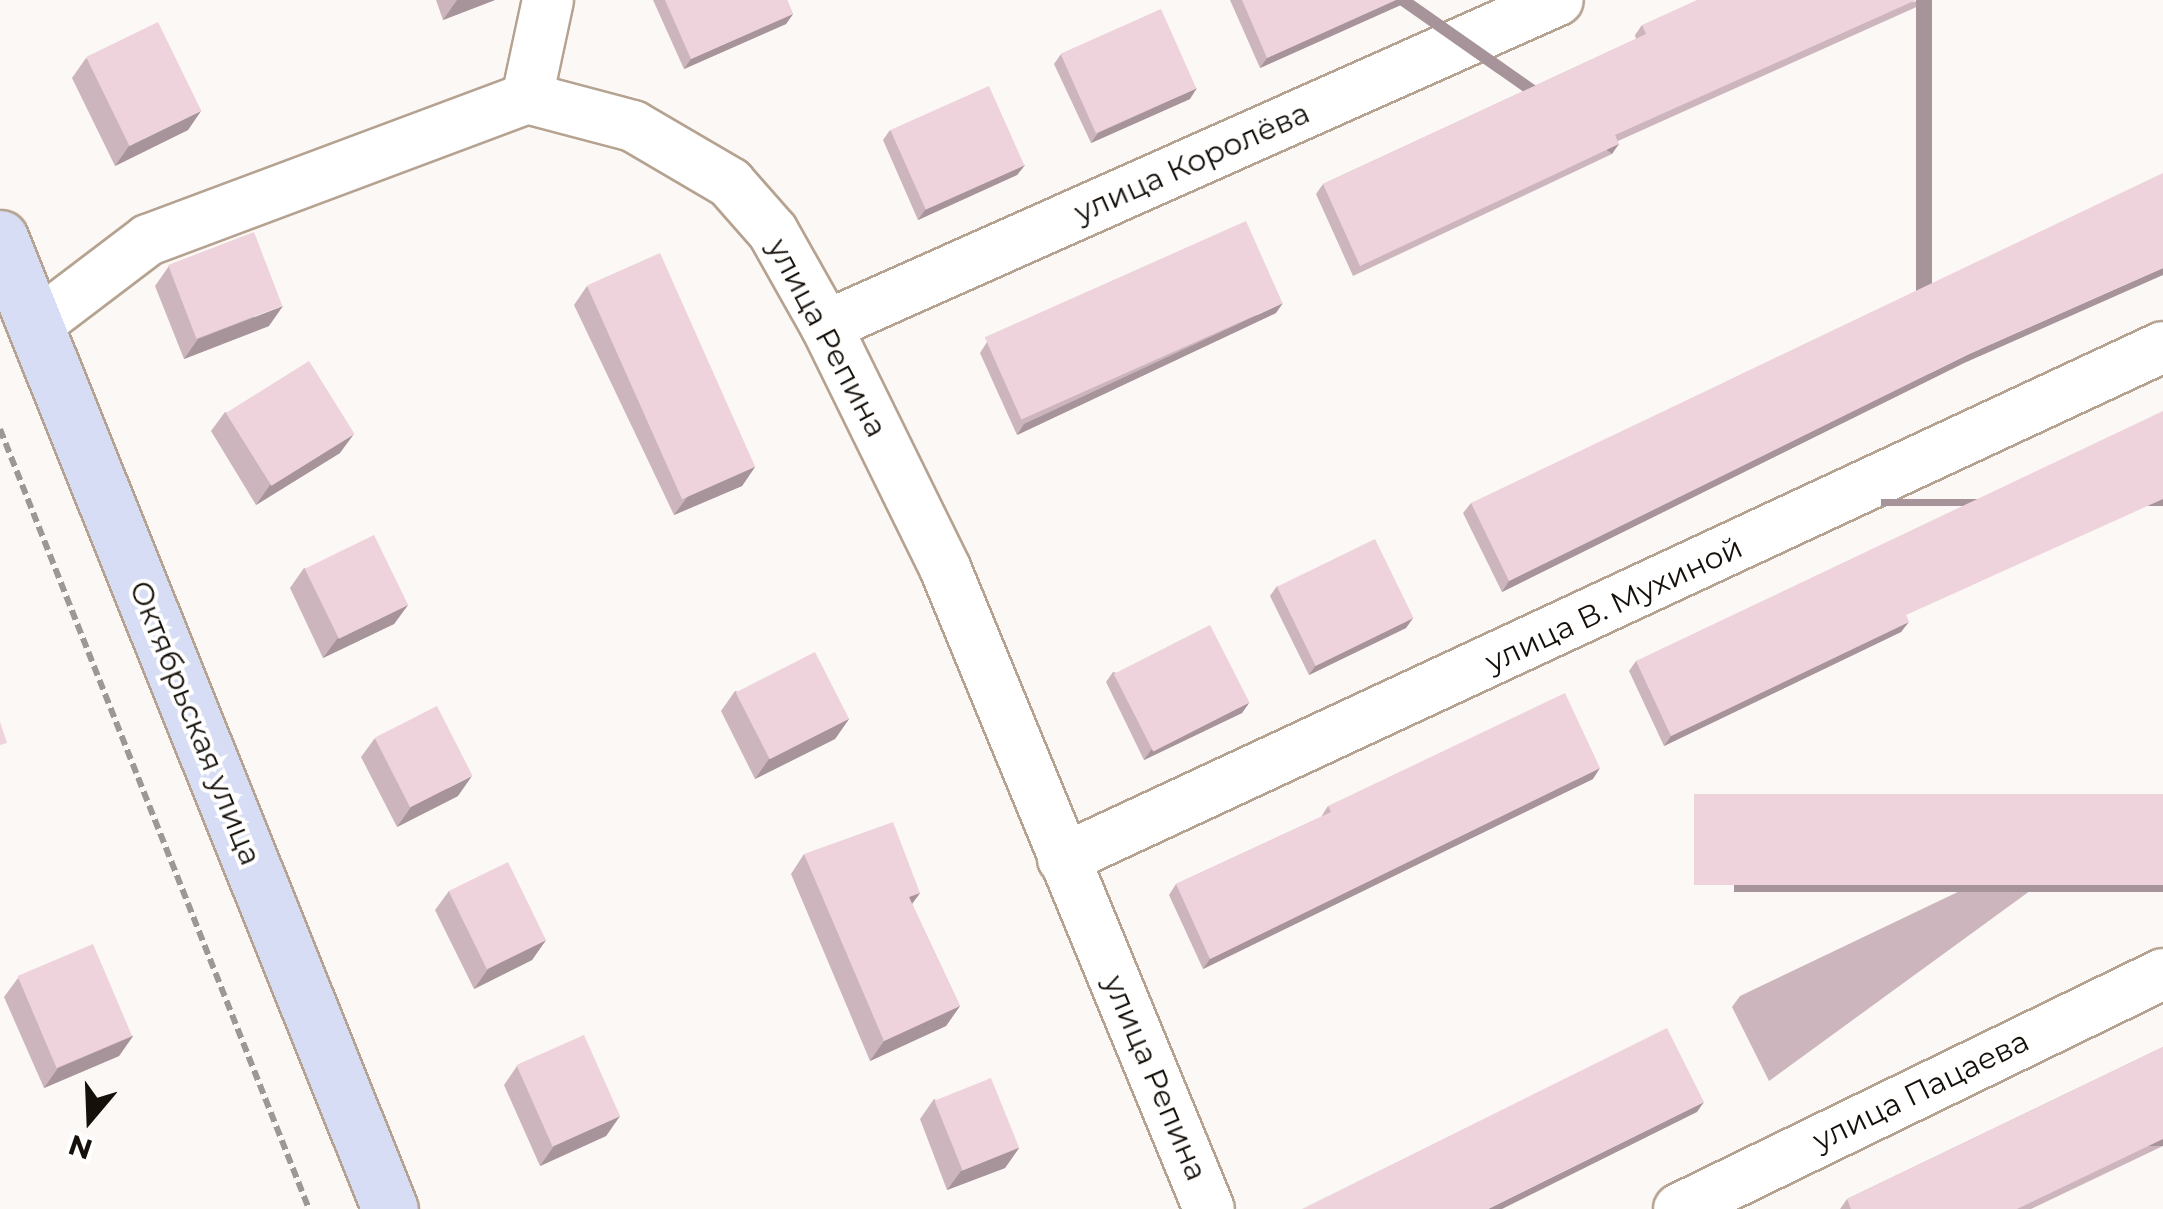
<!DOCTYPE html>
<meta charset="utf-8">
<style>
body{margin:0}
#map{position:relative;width:2163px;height:1209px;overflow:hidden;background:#fcf8f5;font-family:Montserrat,sans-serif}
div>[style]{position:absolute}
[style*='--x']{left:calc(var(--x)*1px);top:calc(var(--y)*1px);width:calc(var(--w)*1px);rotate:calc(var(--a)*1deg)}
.path>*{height:6px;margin-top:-3px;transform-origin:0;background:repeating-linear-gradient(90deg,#9d9894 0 10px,transparent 0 15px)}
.roads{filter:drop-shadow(2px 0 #b5a290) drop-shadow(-2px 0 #b5a290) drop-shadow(0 2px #b5a290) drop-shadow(0 -2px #b5a290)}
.street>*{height:50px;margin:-25px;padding:0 25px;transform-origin:25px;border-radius:25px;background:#fff}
.secondary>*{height:55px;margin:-27.5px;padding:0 27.5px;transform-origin:27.5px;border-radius:27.5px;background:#d6ddf4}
.wall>*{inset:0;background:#cdb5bd}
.shaded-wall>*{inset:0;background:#a7949a;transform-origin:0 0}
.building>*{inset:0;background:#eed3dc;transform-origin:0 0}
span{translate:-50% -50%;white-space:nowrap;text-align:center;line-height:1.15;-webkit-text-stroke:8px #fff;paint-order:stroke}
.street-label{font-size:30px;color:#16100a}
.north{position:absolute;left:40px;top:1069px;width:100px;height:100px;-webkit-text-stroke:8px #fff;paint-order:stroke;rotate:199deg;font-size:28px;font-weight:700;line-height:40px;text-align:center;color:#16100a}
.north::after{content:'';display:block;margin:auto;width:35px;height:45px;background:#16100a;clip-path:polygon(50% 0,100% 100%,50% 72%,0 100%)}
</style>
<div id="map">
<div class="path">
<i style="--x:0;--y:429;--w:839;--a:68.39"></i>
</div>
<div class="roads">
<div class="street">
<i style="--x:527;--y:98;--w:100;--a:-77.9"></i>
<i style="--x:36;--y:325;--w:141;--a:-37.2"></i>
<i style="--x:148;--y:240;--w:405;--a:-20.5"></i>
<i style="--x:527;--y:98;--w:110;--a:14.8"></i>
<i style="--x:633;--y:126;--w:113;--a:30.4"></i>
<i style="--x:730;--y:183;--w:65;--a:48.7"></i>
<i style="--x:773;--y:232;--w:108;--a:60.6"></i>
<i style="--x:826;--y:326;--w:270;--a:63.8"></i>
<i style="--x:945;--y:568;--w:693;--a:67.62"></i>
<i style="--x:826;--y:326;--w:801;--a:-24.01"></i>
<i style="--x:1063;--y:859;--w:1213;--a:-24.96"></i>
<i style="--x:1679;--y:1209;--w:538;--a:-25.9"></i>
</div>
<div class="secondary">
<i style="--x:0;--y:238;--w:1046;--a:68.12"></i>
</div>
</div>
<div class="wall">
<i style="clip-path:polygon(436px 0,495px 0,443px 20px)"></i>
<i style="clip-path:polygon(653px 0,787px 0,793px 14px,786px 24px,684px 69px)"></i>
<i style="clip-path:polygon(1230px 0,1412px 0,1260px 68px)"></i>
<i style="clip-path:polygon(1932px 0,1618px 141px,1612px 154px,1353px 276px,1316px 194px,1323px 184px,1636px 39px,1635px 35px,1642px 25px)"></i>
<i style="clip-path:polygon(1061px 54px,1190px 99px,1091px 143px,1054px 64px)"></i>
<i style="clip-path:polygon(86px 58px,201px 111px,188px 130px,115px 166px,72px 78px)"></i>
<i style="clip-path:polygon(890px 130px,1025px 165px,1017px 175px,918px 220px,883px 140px)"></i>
<i style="clip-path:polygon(169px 266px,269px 326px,184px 359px,155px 286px)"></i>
<i style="clip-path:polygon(587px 286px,755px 467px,742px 486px,674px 515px,574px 305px)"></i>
<i style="clip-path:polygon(1276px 313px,1017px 435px,980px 353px,987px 342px)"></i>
<i style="clip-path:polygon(1962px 364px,1502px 592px,1463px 513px,1471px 503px)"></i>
<i style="clip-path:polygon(225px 412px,340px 453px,256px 505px,211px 431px)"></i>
<i style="clip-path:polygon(304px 568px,408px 605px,394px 624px,323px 658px,290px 588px)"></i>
<i style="clip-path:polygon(1277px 586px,1413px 618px,1406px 628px,1309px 675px,1270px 596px)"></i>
<i style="clip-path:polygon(1908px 621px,1901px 632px,1664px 746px,1629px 671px,1636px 661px)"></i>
<i style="clip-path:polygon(1113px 672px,1249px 703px,1242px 713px,1144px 760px,1106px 682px)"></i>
<i style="clip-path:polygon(735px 691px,849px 719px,835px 739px,755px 779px,721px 711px)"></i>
<i style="clip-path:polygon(375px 738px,458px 796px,397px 827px,361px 757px)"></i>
<i style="clip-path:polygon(1593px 779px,1203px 969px,1169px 895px,1176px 884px,1321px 817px,1328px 806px)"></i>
<i style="clip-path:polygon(2163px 794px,1769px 1081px,1732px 1007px,1740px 996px)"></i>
<i style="clip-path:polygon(804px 854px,920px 893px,912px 904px,960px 1006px,946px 1026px,870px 1061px,791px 874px)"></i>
<i style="clip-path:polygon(449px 891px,546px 940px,532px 960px,474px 989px,435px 910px)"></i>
<i style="clip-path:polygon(18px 978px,133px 1036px,119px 1056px,44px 1088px,4px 997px)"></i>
<i style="clip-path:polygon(2163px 1047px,2163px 1146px,2031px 1209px,1840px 1209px,1847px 1199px)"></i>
<i style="clip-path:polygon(517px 1066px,620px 1116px,606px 1136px,540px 1166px,504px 1085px)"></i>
<i style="clip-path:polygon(934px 1099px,1019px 1148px,1005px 1168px,947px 1190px,920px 1119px)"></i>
</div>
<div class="shaded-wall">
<i style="clip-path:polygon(457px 0,495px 0,443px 20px)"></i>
<i style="clip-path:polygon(1396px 0,1412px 0,1260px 68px,1267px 58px)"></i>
<i style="left:1916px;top:0;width:16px;height:330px"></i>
<i style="clip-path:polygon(793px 14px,786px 24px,684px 69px,691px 59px)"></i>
<i style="clip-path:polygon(1197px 88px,1190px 99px,1091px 143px,1098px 133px)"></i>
<i style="clip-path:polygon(201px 111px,188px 130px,115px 166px,129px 146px)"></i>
<i style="left:1619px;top:144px;width:12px;height:286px;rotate:125deg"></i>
<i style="clip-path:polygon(1025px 165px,1017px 175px,918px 220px,925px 210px)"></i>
<i style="clip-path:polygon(2163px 268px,2163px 275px,1962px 364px,1502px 592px,1509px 581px,1969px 354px)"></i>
<i style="clip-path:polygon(1283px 303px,1276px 313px,1017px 435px,1024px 424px)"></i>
<i style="clip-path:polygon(283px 306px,269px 326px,184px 359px,198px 339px)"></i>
<i style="clip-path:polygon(354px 434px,340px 453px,256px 505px,270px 485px)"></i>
<i style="clip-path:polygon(755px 467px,742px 486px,674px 515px,688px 496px)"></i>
<i style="left:2163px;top:499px;width:7px;height:282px;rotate:90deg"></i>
<i style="clip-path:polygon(408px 605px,394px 624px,323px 658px,337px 639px)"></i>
<i style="clip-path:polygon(1413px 618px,1406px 628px,1309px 675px,1316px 665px)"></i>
<i style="clip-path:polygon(1909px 622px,1901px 632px,1664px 746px,1671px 736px)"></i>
<i style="clip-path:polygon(1249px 703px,1242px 713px,1144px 760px,1151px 750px)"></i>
<i style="clip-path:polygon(849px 719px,835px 739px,755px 779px,769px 759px)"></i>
<i style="clip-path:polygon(1600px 768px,1593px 779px,1203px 969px,1210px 959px)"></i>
<i style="clip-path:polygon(472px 776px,458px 796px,397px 827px,411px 807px)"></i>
<i style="left:2163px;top:885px;width:7px;height:429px;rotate:90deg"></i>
<i style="clip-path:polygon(920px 893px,906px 912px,909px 897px)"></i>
<i style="clip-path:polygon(546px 940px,532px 960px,474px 989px,488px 969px)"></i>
<i style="clip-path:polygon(960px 1006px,946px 1026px,870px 1061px,884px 1041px)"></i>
<i style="clip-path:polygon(133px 1036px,119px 1056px,44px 1088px,58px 1068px)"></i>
<i style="clip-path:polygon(1704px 1102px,1697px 1112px,1502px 1209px,1488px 1209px)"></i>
<i style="clip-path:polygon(620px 1116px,606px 1136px,540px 1166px,554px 1146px)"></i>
<i style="left:2163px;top:1139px;width:7px;height:162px;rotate:90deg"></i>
<i style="clip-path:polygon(1019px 1148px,1005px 1168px,947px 1190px,961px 1171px)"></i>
</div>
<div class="building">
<i style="clip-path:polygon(665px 0,787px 0,793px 14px,691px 59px)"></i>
<i style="clip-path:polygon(1242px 0,1396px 0,1267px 58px)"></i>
<i style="clip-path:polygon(1697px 0,1916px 0,1615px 135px,1619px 144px,1360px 266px,1323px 184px,1646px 34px,1642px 25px)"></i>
<i style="left:1161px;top:9px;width:87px;height:110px;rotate:66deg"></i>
<i style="left:158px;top:22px;width:99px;height:80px;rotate:64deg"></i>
<i style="left:989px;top:86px;width:87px;height:108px;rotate:66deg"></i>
<i style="clip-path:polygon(2163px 173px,2163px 268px,1969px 354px,1509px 581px,1471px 503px)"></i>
<i style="left:1246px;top:221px;width:90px;height:286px;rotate:66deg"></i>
<i style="left:254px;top:232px;width:79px;height:92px;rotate:69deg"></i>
<i style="left:660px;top:253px;width:234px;height:80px;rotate:66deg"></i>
<i style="left:309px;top:361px;width:86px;height:98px;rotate:58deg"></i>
<i style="clip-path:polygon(2163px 411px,2163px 499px,1906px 615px,1909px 622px,1671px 736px,1636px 661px)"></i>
<i style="left:374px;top:535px;width:78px;height:77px;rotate:64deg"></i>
<i style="left:1375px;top:539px;width:88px;height:109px;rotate:64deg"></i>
<i style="left:1210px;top:625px;width:87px;height:108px;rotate:63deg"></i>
<i style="left:815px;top:652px;width:75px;height:89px;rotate:63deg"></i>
<i style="clip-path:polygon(1565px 693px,1600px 768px,1210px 959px,1176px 884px,1331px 812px,1328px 806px)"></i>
<i style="left:437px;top:706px;width:78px;height:70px;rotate:63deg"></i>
<i style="clip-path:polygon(0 722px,7px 743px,0 745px)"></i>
<i style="left:2163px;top:794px;width:91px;height:469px;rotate:90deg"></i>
<i style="clip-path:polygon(893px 822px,920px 893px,909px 897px,960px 1006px,884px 1041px,804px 854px)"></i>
<i style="left:508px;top:862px;width:87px;height:66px;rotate:64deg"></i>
<i style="left:93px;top:944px;width:100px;height:82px;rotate:67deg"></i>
<i style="clip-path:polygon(1667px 1028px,1704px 1102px,1488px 1209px,1302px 1209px)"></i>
<i style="left:584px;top:1035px;width:89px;height:74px;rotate:66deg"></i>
<i style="clip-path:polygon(2163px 1047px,2163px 1139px,2017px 1209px,1851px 1209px,1847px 1199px)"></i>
<i style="left:991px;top:1078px;width:75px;height:61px;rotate:68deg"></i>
</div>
<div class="street-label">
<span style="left:1192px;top:163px;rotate:-24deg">улица Королёва</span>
<span style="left:827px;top:338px;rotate:62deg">улица Репина</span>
<span style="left:1614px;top:605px;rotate:-25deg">улица В. Мухиной</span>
<span style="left:195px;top:723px;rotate:68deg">Октябрьская улица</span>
<span style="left:1155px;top:1078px;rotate:67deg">улица Репина</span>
<span style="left:1921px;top:1091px;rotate:-26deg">улица Пацаева</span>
</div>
<div class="north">N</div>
</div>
